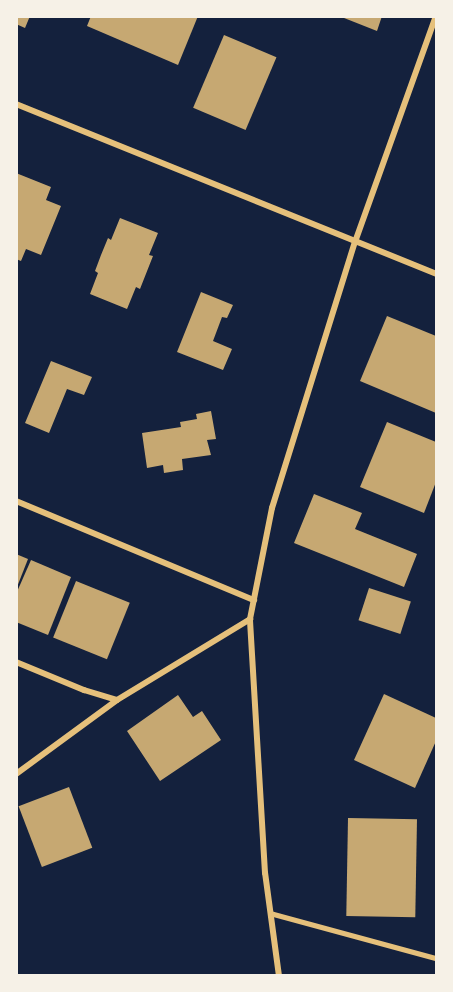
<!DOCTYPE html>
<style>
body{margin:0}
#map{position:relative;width:453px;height:992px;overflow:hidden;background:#14213d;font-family:"Roboto Condensed",sans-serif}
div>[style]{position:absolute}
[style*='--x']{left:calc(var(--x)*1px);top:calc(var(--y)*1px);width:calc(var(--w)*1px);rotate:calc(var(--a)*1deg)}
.building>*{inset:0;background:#c6a872;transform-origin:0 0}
.service>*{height:4.5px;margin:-2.25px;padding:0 2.25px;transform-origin:2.25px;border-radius:2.25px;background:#e5c07b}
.minor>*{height:6px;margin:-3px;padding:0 3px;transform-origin:3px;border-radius:3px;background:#e5c07b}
span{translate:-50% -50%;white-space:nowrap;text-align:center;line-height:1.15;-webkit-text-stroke:5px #f6f1e7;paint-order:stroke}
.frame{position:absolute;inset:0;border:18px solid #f6f1e7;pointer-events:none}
</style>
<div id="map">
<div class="building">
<i style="clip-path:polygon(16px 16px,30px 16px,25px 28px,16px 24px)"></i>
<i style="clip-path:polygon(91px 16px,198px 16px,178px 65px,87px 26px)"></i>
<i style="clip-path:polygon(339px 16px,382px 16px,377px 31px)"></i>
<i style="left:224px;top:35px;width:57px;height:79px;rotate:23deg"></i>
<i style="clip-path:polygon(16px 173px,51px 187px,46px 200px,61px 206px,41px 255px,26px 249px,21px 261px,16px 259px)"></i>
<i style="clip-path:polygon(120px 218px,158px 233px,149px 255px,153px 256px,140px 289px,136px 287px,127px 309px,90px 294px,98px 273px,95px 271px,101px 255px,108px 238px,111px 240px)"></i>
<i style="clip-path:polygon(201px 292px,233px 305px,227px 318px,222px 317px,213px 341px,232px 349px,223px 370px,177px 352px)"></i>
<i style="clip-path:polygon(387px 316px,436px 336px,436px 413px,360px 381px)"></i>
<i style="clip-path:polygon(51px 361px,92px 377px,84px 395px,67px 389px,49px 433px,25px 423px)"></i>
<i style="clip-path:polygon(211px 411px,216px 439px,207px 440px,211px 455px,182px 459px,183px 470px,164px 473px,163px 465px,147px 468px,142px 433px,181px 427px,180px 422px,197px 419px,196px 414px)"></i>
<i style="clip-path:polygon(387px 422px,436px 442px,436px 482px,424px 513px,360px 487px)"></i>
<i style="clip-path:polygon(314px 494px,362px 513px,355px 529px,417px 554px,404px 587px,294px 543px)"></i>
<i style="clip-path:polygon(16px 554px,28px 559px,17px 587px,16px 587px)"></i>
<i style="clip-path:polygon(31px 560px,71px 577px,48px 635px,16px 622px,16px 594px)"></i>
<i style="left:76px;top:581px;width:58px;height:61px;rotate:22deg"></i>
<i style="left:369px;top:588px;width:44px;height:34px;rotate:18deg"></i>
<i style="clip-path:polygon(384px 694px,436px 718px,436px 741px,415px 788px,354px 760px)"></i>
<i style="clip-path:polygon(178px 695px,193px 717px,202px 711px,221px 740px,160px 781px,127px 731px)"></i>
<i style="left:69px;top:787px;width:65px;height:54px;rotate:69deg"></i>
<i style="left:348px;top:818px;width:69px;height:98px;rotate:1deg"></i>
</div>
<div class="service">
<i style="--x:270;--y:913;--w:172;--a:15.2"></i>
</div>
<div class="minor">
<i style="--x:16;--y:104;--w:453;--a:22"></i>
<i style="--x:16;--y:501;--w:258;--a:22.6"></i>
<i style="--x:16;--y:662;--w:74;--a:22.4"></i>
<i style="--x:84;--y:690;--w:34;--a:17"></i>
<i style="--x:117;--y:700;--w:156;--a:-31.3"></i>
<i style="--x:16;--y:774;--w:125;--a:-36.2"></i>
<i style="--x:279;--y:976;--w:104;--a:-97.7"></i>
<i style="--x:265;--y:873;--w:254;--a:-93.4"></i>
<i style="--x:250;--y:619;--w:113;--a:-78.8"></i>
<i style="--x:272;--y:508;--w:279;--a:-72.7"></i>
<i style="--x:355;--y:242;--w:240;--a:-70.3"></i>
</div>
<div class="frame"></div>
</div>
